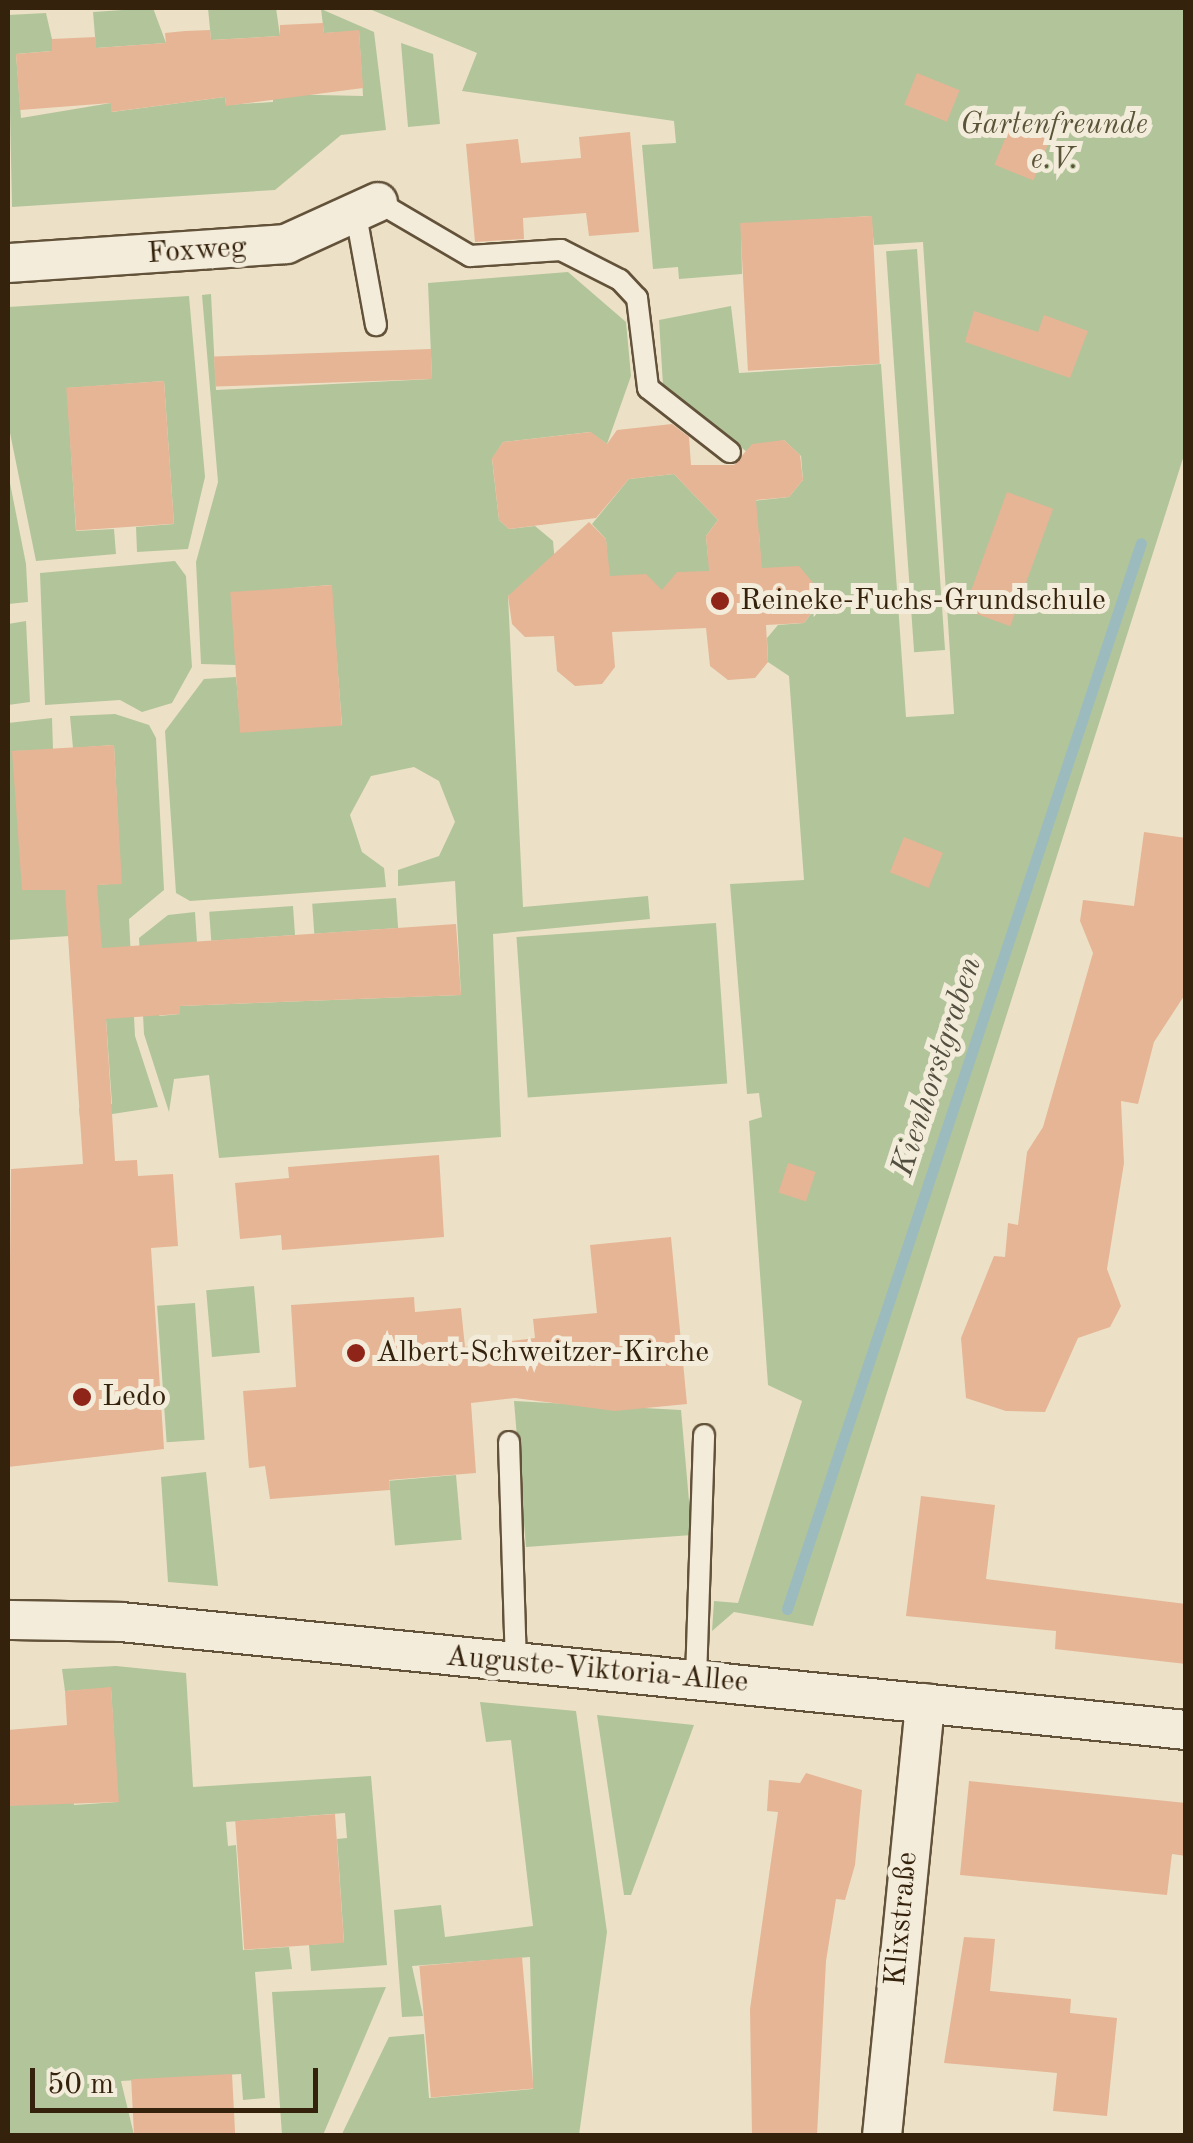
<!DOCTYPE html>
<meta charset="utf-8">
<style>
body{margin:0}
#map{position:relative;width:1193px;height:2143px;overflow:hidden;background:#ece1c6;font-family:"Old Standard TT",serif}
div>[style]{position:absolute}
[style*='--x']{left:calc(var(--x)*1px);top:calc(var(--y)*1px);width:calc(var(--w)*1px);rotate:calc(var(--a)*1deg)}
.green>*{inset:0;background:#b2c49a;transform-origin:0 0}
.stream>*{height:11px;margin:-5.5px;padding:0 5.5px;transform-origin:5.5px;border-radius:5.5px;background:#9cbbbe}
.building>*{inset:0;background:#e5b595;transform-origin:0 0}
.roads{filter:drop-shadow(2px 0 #63523a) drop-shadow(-2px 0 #63523a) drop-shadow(0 2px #63523a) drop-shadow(0 -2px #63523a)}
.lane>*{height:20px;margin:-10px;padding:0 10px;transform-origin:10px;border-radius:10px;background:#f3ecda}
.street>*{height:38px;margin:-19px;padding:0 19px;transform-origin:19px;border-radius:19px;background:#f3ecda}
.dots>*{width:28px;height:28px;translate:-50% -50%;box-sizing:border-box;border:5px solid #f3ecda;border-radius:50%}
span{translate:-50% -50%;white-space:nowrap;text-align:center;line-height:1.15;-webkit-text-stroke:10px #f3ecda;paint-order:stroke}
.park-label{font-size:30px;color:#5a5337;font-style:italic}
.street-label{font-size:30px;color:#35220c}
.poi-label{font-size:30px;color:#35220c}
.left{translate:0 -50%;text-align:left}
.water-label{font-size:32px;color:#545041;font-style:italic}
.frame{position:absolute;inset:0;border:10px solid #35220c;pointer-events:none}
.scale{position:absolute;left:30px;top:2068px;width:288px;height:45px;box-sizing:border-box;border:5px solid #35220c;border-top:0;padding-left:12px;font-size:30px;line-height:35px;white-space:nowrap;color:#35220c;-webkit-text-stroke:8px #f3ecda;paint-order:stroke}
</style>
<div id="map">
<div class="green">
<i style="clip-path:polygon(153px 8px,166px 43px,96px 48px,93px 12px)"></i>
<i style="clip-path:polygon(208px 8px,276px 8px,280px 36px,211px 40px)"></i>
<i style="clip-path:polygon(367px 8px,1185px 8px,1185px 452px,813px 1626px,734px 1612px,712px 1631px,714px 1601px,738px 1603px,802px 1401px,768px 1385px,749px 1121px,762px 1117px,759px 1093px,747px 1094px,730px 884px,804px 880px,789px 676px,768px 662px,767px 638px,778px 625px,804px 623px,816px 607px,762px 585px,759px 533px,744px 518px,753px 501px,789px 497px,803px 480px,801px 456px,784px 440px,747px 452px,663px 385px,659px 320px,731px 306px,739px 373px,881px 364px,906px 717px,954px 714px,923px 242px,874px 245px,871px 216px,741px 224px,742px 274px,679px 279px,678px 267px,653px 269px,642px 145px,676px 143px,674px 121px,462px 91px,477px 53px)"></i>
<i style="clip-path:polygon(321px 9px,374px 32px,386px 130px,341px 135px,275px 190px,12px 207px,8px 15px,46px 13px,52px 39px,52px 51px,16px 54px,21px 118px,111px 103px,112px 112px,225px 97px,226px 105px,273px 102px,273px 94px,363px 96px,359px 31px,324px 33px)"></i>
<i style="clip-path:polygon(401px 43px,433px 54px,440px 124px,408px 127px)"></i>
<i style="left:917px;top:249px;width:402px;height:31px;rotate:86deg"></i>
<i style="clip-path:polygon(568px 272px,626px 322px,631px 376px,607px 444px,590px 432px,503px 442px,492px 459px,499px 520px,509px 529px,535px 526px,553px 541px,555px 563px,508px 596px,523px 907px,648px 896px,650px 919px,493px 934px,501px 1137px,219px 1158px,209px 1075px,174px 1079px,169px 1112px,144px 1034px,139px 938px,168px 915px,195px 912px,197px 942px,159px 1016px,180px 1014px,180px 1006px,461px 995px,455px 881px,398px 886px,398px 870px,439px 856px,455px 822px,439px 781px,414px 767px,371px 776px,350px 815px,362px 852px,384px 868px,386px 887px,190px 901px,176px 893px,165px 731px,204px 679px,236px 677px,241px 732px,342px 725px,331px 585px,292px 588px,236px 665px,201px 664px,196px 562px,218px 482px,202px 295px,211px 294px,216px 390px,432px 379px,428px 283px)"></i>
<i style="clip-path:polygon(189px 296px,205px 477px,188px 549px,137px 552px,136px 527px,174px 524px,164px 381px,67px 388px,76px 531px,114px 529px,116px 554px,36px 561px,8px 423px,8px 307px)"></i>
<i style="clip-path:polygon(8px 473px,26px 564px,28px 602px,8px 604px)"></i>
<i style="clip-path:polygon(674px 474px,718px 520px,706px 536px,708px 557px,727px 570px,662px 590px,609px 590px,606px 539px,592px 524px,629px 479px)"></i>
<i style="clip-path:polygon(175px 561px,186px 576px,192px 667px,172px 703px,142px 712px,120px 700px,45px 705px,40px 573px)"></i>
<i style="clip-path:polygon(26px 621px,30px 702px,8px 705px,8px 624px)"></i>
<i style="clip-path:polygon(115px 714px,149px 725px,156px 738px,164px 890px,129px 919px,135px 1036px,158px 1107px,80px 1119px,79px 1108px,112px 1104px,100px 934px,8px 940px,8px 723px,52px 718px,53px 750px,13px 751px,86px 886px,121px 883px,114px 745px,73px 748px,70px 716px)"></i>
<i style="left:396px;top:898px;width:30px;height:84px;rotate:86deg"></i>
<i style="left:293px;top:906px;width:29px;height:84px;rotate:86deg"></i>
<i style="left:716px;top:923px;width:161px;height:200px;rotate:86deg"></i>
<i style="left:254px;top:1286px;width:67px;height:48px;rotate:85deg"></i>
<i style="left:195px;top:1303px;width:137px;height:38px;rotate:86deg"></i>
<i style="clip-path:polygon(514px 1401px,681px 1410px,692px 1535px,526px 1547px)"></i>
<i style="clip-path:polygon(206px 1472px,218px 1586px,168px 1582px,161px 1477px)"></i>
<i style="left:456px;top:1475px;width:65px;height:67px;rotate:85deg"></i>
<i style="clip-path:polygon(116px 1666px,186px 1673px,193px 1787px,371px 1776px,387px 1965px,311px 1971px,309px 1945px,344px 1942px,337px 1839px,347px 1838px,345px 1813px,226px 1822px,228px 1846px,236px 1845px,243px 1950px,289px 1947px,292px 1969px,255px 1972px,265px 2098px,243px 2100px,241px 2074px,121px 2081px,134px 2135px,8px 2135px,8px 1806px,72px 1794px,74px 1805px,118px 1802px,111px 1688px,65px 1691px,62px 1669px)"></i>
<i style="clip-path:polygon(480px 1702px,576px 1711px,607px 1932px,579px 2135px,341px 2136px,389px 2037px,424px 2034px,429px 2098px,533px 2089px,530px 1957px,412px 1966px,423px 2016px,402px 2017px,394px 1910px,441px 1905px,445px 1937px,533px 1926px,511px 1740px,486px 1742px)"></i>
<i style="clip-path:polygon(597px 1715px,694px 1725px,631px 1895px,624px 1895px)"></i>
<i style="clip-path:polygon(386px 1987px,323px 2135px,282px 2135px,272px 1992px)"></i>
</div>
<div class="stream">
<i style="--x:787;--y:1609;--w:1123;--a:-71.63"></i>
</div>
<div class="building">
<i style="clip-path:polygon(323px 23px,324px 33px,359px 30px,363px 88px,226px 106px,225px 97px,111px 112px,111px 103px,20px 110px,16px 54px,52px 51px,52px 39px,96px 37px,96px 48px,166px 43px,165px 33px,185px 31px,210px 30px,211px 40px,280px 36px,280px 25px)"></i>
<i style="left:917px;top:73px;width:46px;height:34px;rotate:22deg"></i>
<i style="left:1011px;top:124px;width:42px;height:44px;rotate:22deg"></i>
<i style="clip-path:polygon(630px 132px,639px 232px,589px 236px,586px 213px,523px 218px,524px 239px,475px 242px,466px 144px,518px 139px,521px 163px,581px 158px,579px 137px)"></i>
<i style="left:872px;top:216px;width:148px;height:132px;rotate:87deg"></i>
<i style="clip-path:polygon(974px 311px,1038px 332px,1044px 315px,1088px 331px,1070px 378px,965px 342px)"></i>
<i style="left:431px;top:349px;width:30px;height:217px;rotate:88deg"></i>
<i style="left:164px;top:381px;width:143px;height:98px;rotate:86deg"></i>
<i style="clip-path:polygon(672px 424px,689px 437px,691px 465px,734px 465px,752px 444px,784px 440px,800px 455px,803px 480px,789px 497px,756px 500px,762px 568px,799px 566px,814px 584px,816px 607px,804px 623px,766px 625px,768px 662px,755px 678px,728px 680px,710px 666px,706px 628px,612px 632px,615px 667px,602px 684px,575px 686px,557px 671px,554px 636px,525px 637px,512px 624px,508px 596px,589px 522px,606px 539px,610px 576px,646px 574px,662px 590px,677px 572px,709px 571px,706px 536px,718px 520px,674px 474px,629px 479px,596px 518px,509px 529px,499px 520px,492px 458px,503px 442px,591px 432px,607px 444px,617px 430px)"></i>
<i style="left:1007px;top:492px;width:49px;height:125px;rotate:20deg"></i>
<i style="left:332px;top:585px;width:141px;height:102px;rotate:86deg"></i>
<i style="clip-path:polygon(114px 745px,122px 884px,97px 885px,102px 948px,456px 924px,461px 995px,180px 1006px,180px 1014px,106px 1019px,115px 1161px,137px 1160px,138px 1176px,173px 1174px,178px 1246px,151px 1248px,164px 1449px,8px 1467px,11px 1169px,83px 1164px,65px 890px,22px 890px,12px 751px)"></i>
<i style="clip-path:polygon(1144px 832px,1186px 838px,1186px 993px,1154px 1042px,1138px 1104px,1121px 1101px,1124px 1163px,1107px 1269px,1121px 1306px,1110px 1327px,1078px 1338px,1045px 1412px,1006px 1411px,966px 1398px,961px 1338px,994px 1256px,1005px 1257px,1008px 1223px,1018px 1225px,1027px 1152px,1043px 1127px,1093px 953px,1080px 921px,1083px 900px,1134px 906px)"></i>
<i style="left:904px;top:837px;width:42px;height:38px;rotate:22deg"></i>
<i style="clip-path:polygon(439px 1155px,444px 1237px,282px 1250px,281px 1235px,240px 1239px,235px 1183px,289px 1178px,288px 1167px)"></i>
<i style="left:788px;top:1163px;width:29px;height:31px;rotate:18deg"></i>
<i style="clip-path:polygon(671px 1237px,687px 1404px,615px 1411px,515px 1398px,471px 1403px,476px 1473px,389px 1480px,390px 1490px,270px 1499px,265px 1466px,249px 1468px,243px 1391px,296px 1387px,291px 1305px,414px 1297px,415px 1312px,461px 1308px,465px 1347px,535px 1338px,533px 1319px,597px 1313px,590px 1245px)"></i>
<i style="clip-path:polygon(921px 1496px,995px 1505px,986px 1579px,1186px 1604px,1186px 1664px,1055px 1649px,1056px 1631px,906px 1616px)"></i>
<i style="clip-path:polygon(111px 1687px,119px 1802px,8px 1806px,8px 1730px,67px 1725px,65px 1691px)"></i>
<i style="clip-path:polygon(806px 1773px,862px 1790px,855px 1865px,845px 1900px,836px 1899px,826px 1961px,817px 2136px,752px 2136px,750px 2009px,778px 1812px,767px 1811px,769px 1780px,800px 1783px)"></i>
<i style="clip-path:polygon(969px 1781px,1186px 1803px,1186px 1856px,1172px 1854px,1167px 1895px,960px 1875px)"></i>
<i style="left:335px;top:1814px;width:129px;height:100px;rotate:86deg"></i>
<i style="clip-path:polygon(964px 1937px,995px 1939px,990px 1991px,1071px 1999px,1070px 2013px,1117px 2018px,1107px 2116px,1053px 2111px,1057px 2073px,944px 2063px)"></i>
<i style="left:522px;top:1957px;width:132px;height:103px;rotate:85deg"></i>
<i style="left:232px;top:2074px;width:62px;height:101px;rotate:87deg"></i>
</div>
<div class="roads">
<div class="lane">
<i style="--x:378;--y:202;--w:107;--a:30.4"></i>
<i style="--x:470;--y:256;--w:91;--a:-3.8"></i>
<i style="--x:561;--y:250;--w:66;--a:27"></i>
<i style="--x:620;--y:280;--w:25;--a:47"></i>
<i style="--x:637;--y:298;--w:91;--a:83"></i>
<i style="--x:648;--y:388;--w:104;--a:38"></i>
<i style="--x:356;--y:215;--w:112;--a:79.7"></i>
<i style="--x:509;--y:1442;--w:221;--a:88.2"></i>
<i style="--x:696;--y:1679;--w:244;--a:-88.1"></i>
</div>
<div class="street">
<i style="--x:8;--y:263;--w:279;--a:-3.9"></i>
<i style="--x:286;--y:244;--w:101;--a:-24.5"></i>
<i style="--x:8;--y:1620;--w:113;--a:1"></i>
<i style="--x:121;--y:1622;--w:1070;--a:5.79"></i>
<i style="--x:882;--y:2136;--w:435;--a:-84.3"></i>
</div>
</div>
<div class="dots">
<i style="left:720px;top:601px;background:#8f2418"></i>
<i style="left:356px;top:1353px;background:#8f2418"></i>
<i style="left:82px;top:1397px;background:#8f2418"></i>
</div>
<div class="park-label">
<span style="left:1054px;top:142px">Gartenfreunde<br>e.V.</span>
</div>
<div class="street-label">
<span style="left:197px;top:251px;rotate:-4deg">Foxweg</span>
<span style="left:597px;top:1670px;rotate:5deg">Auguste-Viktoria-Allee</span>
<span style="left:902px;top:1919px;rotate:-85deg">Klixstraße</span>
</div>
<div class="poi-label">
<span class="left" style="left:740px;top:601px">Reineke-Fuchs-Grundschule</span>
<span class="left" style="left:376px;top:1353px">Albert-Schweitzer-Kirche</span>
<span class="left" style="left:102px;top:1397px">Ledo</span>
</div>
<div class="water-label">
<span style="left:938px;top:1067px;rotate:-72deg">Kienhorstgraben</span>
</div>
<div class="frame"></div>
<div class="scale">50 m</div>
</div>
